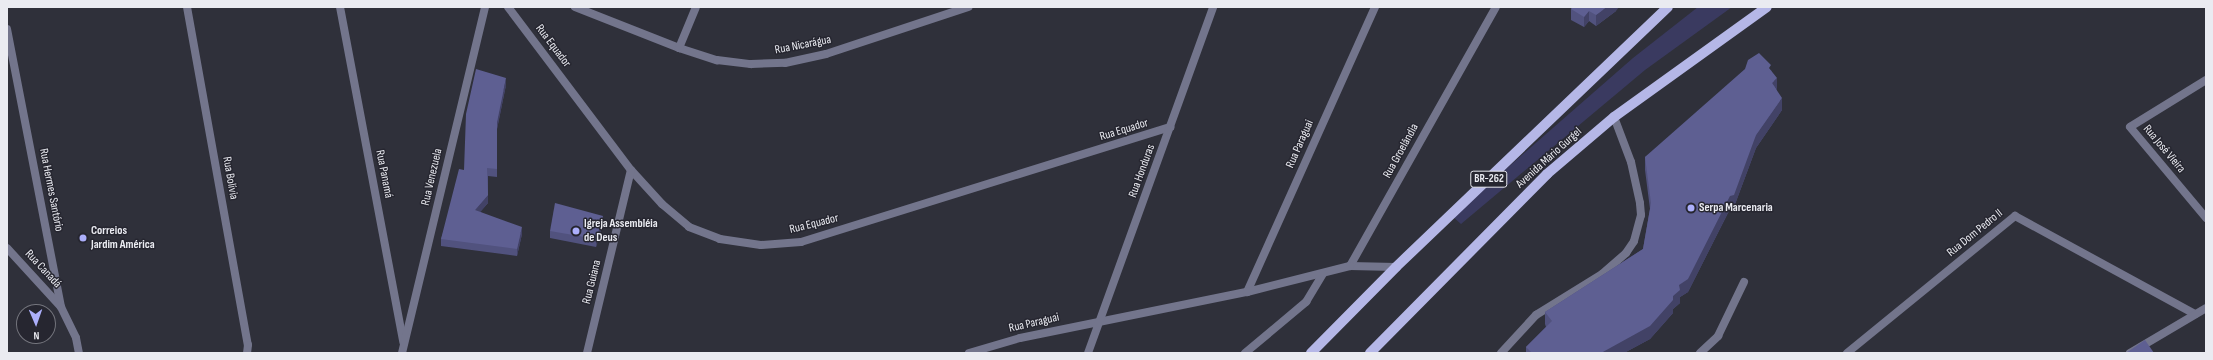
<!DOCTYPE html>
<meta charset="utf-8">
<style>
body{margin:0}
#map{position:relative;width:2213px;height:360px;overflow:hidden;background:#2f303a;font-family:"Sofia Sans Condensed",sans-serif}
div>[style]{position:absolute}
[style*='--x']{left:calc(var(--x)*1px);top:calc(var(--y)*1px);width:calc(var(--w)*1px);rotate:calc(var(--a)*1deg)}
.green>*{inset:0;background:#3a3a60}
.minor>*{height:8px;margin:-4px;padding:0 4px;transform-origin:4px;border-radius:4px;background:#73758c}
.primary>*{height:10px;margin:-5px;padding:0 5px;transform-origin:5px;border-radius:5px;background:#b5b7e7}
.wall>*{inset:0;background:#51527e}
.shaded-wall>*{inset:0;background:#424266}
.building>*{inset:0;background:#5e5f92}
.dots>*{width:11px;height:11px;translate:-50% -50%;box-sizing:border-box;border:2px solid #262630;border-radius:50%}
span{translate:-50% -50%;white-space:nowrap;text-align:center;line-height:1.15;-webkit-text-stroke:3px #262630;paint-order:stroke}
.shield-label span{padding:1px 3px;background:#262630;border:1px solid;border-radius:3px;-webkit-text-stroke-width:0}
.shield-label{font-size:11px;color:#eaebf1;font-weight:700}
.street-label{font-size:12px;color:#eaebf1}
.poi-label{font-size:12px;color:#eaebf1;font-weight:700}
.left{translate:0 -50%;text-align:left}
.frame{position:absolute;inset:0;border:8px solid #eaebf1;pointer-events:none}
.north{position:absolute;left:16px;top:304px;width:40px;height:40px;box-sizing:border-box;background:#262630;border:1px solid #74757d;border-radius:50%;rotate:178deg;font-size:11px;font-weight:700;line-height:16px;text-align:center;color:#eaebf1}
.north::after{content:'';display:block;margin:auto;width:14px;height:18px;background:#acaffb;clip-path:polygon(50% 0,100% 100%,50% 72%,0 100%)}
</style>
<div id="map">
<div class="green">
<i style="clip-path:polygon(1698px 7px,1732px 7px,1645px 70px,1461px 224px,1452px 216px,1633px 58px)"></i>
</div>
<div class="minor">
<i style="--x:187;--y:7;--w:343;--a:79.8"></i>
<i style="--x:248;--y:345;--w:8;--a:97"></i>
<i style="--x:340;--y:7;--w:341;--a:79.3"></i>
<i style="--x:508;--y:7;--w:204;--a:53"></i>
<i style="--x:631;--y:170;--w:46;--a:47.6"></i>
<i style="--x:662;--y:204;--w:35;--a:40"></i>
<i style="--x:689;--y:227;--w:33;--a:21"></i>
<i style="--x:720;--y:239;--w:41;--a:8.3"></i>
<i style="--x:761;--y:245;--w:40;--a:-4.3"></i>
<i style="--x:801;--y:242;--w:387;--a:-17.3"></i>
<i style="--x:575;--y:7;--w:112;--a:21.5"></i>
<i style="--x:679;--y:48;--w:40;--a:18"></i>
<i style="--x:717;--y:60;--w:34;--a:7"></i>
<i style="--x:751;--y:64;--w:34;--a:-2"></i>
<i style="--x:785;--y:63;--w:42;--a:-12.4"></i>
<i style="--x:826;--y:54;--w:150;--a:-18.3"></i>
<i style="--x:7;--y:29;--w:283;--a:79"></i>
<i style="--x:61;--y:307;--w:34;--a:64"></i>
<i style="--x:76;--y:338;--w:15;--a:79"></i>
<i style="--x:679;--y:48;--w:44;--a:-67.5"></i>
<i style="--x:2206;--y:80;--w:89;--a:148.3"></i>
<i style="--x:2130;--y:127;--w:119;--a:50.1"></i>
<i style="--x:7;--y:248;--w:80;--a:47.5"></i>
<i style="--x:1396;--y:267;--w:46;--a:-178.8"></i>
<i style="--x:1350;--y:266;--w:297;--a:-60.6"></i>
<i style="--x:1247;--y:292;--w:312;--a:-65.8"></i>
<i style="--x:402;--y:353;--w:356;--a:-76.5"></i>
<i style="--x:587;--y:353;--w:188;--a:-76.5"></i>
<i style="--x:969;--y:353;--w:53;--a:-16.4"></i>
<i style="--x:1020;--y:338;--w:232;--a:-11.5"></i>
<i style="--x:1247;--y:292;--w:106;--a:-14.2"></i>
<i style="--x:1088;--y:353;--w:368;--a:-70.1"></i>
<i style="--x:1245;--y:353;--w:80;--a:-39.9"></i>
<i style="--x:1306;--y:302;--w:33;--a:-59"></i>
<i style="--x:1501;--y:353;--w:52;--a:-47.4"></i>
<i style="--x:1536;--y:315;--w:78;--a:-31.8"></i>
<i style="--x:1602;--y:274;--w:32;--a:-41"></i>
<i style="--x:1626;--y:253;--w:14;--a:-56"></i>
<i style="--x:1634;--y:241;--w:27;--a:-75"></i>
<i style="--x:1641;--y:215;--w:12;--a:-95"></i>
<i style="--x:1640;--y:203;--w:42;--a:-102.4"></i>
<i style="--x:1631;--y:162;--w:48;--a:-110.7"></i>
<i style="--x:1700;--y:353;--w:25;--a:-43"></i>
<i style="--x:1718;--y:336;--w:60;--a:-64.3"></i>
<i style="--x:1847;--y:353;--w:217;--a:-39.2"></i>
<i style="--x:2015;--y:216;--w:205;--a:28.6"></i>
<i style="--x:2130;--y:353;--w:88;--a:-30.6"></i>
</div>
<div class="primary">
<i style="--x:1311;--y:353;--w:121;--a:-45.3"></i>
<i style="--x:1396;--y:267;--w:376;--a:-43.7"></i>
<i style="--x:1370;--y:353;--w:252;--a:-45.3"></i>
<i style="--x:1547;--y:174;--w:88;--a:-40.4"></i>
<i style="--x:1614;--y:117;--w:188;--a:-35.7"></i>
</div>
<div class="wall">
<i style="clip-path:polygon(1571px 9px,1616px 11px,1596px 26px,1589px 21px,1584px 27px,1571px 20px)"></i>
<i style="clip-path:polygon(1771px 70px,1782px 110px,1756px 148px,1734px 207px,1730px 209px,1688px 292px,1680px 297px,1680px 303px,1673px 309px,1673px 313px,1650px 339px,1624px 353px,1526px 353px,1526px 347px,1546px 327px,1545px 324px,1545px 312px,1643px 249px,1650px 209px,1645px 170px,1645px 157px)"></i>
<i style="clip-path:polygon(506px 85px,497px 129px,497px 177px,488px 176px,488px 203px,480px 212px,522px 234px,517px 256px,441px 246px,441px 239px,464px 170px)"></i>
<i style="clip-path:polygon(603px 223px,596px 247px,550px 238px,550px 231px)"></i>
</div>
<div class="shaded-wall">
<i style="clip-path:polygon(1607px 7px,1619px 7px,1616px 11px,1596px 26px,1596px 15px)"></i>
<i style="clip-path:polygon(1589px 11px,1589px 21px,1584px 27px,1584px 17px)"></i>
<i style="clip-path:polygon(506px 78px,506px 85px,497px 129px,497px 177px,497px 122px)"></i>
<i style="clip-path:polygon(1777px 78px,1777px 90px,1772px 83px)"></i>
<i style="clip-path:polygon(1782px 98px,1782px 110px,1756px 148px,1734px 207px,1730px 209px,1688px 292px,1680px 297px,1680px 303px,1673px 309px,1673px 313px,1650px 339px,1624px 353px,1601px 353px,1673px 296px,1756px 135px)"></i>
<i style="clip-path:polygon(488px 195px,488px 203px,475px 218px,475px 210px)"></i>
<i style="clip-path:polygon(603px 216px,603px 223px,596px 247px,596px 239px)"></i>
<i style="clip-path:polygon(522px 227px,522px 234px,517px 256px,517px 249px)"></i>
</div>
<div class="building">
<i style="clip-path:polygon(1572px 7px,1607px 7px,1596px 15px,1589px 11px,1584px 17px,1571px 9px)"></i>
<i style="clip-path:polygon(1759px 53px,1771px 65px,1769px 68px,1777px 78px,1772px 83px,1782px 98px,1756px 135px,1734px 195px,1730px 196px,1688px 279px,1679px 285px,1680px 290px,1673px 296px,1673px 300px,1650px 326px,1601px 353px,1532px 353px,1526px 347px,1552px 321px,1545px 312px,1643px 249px,1651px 203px,1645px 157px,1745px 69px,1748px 60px)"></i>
<i style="clip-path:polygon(476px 69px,506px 78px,497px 122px,497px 169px,487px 168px,488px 195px,475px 210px,522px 227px,517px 249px,441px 239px,459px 169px,464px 170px,466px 114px)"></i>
<i style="clip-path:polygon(555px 203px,603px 216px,596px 239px,550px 231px)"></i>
<i style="clip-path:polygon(2145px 340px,2154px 353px,2126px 353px)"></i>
</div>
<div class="dots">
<i style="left:1691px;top:208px;background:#acaffb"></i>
<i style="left:576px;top:231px;background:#acaffb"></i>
<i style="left:83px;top:238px;background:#acaffb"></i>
</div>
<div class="shield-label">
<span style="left:1489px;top:179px">BR-262</span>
</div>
<div class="street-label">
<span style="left:803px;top:45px;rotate:-11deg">Rua Nicarágua</span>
<span style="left:553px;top:46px;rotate:53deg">Rua Equador</span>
<span style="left:1124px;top:130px;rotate:-17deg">Rua Equador</span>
<span style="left:1300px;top:144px;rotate:-66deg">Rua Paraguai</span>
<span style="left:2164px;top:149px;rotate:50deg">Rua José Vieira</span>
<span style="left:1401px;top:151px;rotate:-61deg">Rua Groelândia</span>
<span style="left:1549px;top:158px;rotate:-42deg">Avenida Mário Gurgel</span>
<span style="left:1142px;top:171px;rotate:-70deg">Rua Honduras</span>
<span style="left:384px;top:174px;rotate:79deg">Rua Panamá</span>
<span style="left:432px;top:177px;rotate:-77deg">Rua Venezuela</span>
<span style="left:230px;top:178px;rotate:80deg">Rua Bolívia</span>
<span style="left:51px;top:190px;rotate:79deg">Rua Hermes Santório</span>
<span style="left:814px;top:224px;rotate:-14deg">Rua Equador</span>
<span style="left:1975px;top:233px;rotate:-39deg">Rua Dom Pedro II</span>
<span style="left:43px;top:269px;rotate:47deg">Rua Canadá</span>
<span style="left:592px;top:282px;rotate:-76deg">Rua Guiana</span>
<span style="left:1034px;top:323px;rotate:-13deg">Rua Paraguai</span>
</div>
<div class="poi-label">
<span class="left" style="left:1699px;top:208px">Serpa Marcenaria</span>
<span class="left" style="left:584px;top:231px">Igreja Assembléia<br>de Deus</span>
<span class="left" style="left:91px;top:238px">Correios<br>Jardim América</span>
</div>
<div class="frame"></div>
<div class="north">N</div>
</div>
